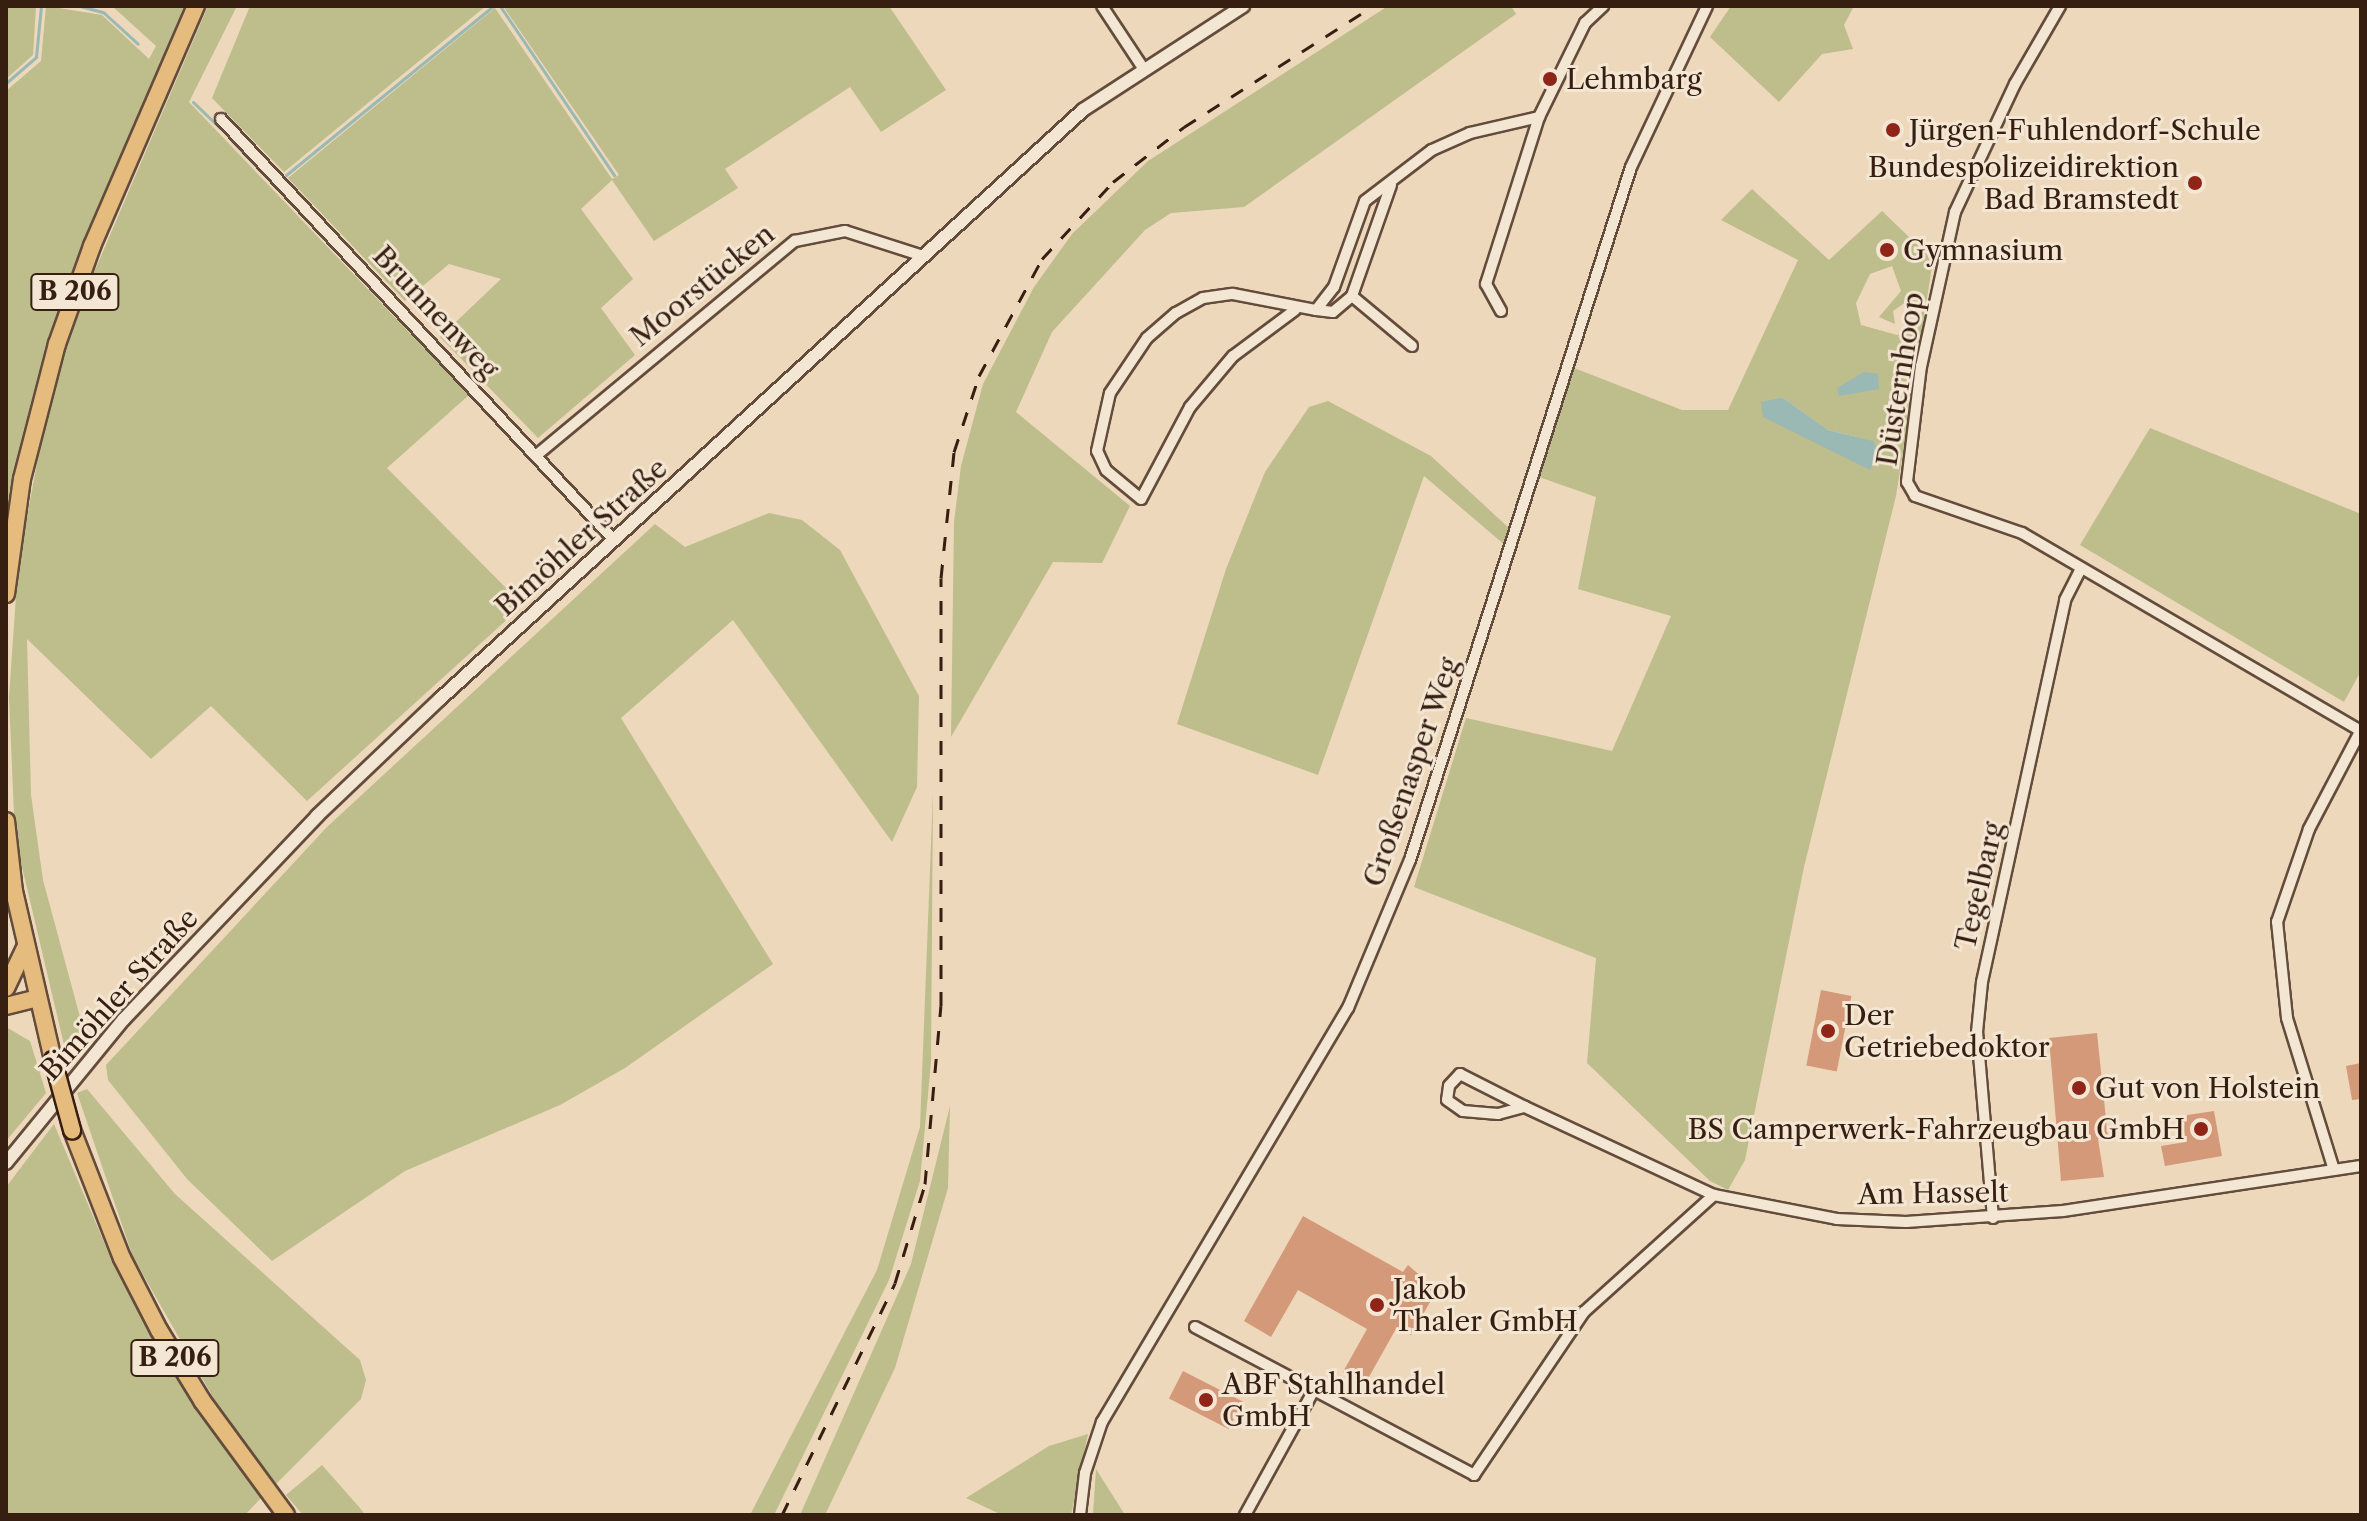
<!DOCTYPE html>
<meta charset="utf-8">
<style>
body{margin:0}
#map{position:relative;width:2367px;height:1521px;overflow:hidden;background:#edd8bb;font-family:"Libre Caslon Text",serif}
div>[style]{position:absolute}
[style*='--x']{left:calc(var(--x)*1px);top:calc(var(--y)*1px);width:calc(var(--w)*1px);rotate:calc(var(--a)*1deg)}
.green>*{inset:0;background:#bebd8c}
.water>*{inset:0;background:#9ab9b4}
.stream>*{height:3px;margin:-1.5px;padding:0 1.5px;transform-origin:1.5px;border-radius:1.5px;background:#9ab9b4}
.building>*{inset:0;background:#d49979;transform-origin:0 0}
.roads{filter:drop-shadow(2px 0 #644c3c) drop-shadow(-2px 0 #644c3c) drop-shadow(0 2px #644c3c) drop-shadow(0 -2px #644c3c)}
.minor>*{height:10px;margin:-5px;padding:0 5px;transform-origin:5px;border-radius:5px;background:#f3e6d3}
.tertiary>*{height:12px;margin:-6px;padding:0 6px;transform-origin:6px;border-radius:6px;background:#f3e6d3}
.primary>*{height:16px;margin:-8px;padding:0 8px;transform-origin:8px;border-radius:8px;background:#e6bc7e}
.rail>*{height:3px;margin-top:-1.5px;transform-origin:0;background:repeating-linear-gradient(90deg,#361e11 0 14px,transparent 0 28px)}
.bridges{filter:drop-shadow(2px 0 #361e11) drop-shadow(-2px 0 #361e11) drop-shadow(0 2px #361e11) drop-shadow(0 -2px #361e11)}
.primary-bridge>*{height:16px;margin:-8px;padding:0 8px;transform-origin:8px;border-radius:8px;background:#e6bc7e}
.dots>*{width:22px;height:22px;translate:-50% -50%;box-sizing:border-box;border:4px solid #f3e6d3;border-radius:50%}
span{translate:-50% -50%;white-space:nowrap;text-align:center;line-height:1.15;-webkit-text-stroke:6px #f3e6d3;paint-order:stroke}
.shield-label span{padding:2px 6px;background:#f3e6d3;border:2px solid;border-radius:6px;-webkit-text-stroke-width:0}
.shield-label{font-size:26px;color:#361e11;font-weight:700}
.poi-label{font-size:28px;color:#361e11}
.left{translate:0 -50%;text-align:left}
.right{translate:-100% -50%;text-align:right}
.street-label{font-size:28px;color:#361e11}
.frame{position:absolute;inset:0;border:8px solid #361e11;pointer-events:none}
</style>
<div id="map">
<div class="green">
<i style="clip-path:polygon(6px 6px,36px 6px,33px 55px,6px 79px)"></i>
<i style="clip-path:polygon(46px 6px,102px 15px,149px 59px,156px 46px,112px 6px,184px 6px,76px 263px,32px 399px,6px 532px,6px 91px,41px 61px)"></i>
<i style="clip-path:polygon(208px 6px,237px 6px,189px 102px,469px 395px,387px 468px,523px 605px,307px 801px,211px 706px,151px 759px,27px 639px,31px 795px,43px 880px,87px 1043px,69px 1066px,15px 837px,9px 697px,18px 567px,47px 408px,75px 317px)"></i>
<i style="clip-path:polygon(250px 6px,486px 6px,284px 172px,212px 98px)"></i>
<i style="clip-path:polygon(503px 6px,889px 6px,946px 90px,881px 132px,850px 87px,725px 169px,738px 188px,654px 241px,612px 180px,581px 209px,633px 279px,601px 308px,635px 355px,538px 438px,440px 337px,501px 279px,449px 264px,405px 301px,288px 178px,495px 8px,612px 179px,619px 175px)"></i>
<i style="clip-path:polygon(1388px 6px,1511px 6px,1516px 14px,1244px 207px,1171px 213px,1145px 230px,1052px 332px,1016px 412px,1130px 506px,1102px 563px,1053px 562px,951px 737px,954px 522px,961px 466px,983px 384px,1034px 287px,1072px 234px,1148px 161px)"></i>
<i style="clip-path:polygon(1731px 6px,1854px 6px,1844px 25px,1853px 49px,1822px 54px,1779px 102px,1710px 37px)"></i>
<i style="clip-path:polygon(evenodd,1752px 189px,1829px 260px,1882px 211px,1933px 260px,1896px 496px,1804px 867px,1745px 1160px,1728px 1190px,1710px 1181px,1587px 1063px,1596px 958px,1414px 887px,1466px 718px,1612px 751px,1671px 616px,1578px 589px,1596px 497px,1539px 477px,1574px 368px,1682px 410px,1728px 410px,1798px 260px,1721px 220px,1752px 189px,1892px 266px,1901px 291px,1879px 317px,1895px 324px,1893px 311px,1906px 302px,1924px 308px,1912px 328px,1897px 335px,1861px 325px,1856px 303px,1870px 274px,1892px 266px,1752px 189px,1782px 397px,1828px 430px,1873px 441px,1764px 417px,1762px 402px,1782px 397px)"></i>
<i style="clip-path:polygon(1328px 401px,1431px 456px,1510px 529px,1506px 546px,1424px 476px,1318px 775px,1177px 724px,1226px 569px,1265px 472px,1309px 407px)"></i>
<i style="clip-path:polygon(2150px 428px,2361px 514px,2361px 671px,2344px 702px,2080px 545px)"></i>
<i style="clip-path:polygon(769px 513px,802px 520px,840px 550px,919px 696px,917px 787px,892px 842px,733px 620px,621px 718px,773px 964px,625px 1068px,560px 1105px,405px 1171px,272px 1261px,187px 1179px,108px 1080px,106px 1065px,327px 827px,655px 524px,685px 547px)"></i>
<i style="clip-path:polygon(933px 792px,931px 1062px,920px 1181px,889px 1280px,774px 1515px,750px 1515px,877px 1270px,920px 1127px)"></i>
<i style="clip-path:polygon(6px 1027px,30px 1041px,46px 1093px,6px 1141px)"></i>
<i style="clip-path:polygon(87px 1089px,175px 1194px,360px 1360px,366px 1380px,361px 1399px,276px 1484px,222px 1413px,133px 1257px,77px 1093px)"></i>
<i style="clip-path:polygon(950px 1106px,948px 1188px,895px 1368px,825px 1515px,800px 1515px,911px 1264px)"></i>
<i style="clip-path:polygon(54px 1124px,112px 1261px,160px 1351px,261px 1498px,245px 1515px,6px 1515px,6px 1187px)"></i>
<i style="clip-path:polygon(1088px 1434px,1071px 1515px,1002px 1515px,966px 1498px,1049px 1446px)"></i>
<i style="clip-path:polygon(322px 1465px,360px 1508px,365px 1515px,303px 1515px,286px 1495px)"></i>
<i style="clip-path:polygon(1096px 1469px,1125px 1515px,1093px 1515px)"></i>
</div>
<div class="water">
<i style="clip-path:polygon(1864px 372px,1878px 374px,1879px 389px,1839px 396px,1837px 388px)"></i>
<i style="clip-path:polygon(1782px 397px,1828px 430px,1873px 441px,1879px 454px,1870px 470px,1763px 417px,1761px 402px)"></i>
</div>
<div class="stream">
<i style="--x:80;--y:6;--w:24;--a:15"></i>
<i style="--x:103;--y:12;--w:47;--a:42.4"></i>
<i style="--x:500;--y:6;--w:204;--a:56"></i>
<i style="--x:6;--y:83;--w:40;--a:-41"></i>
<i style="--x:36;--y:57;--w:51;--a:-84.4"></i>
<i style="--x:193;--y:102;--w:37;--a:44"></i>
<i style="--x:232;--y:141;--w:137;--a:46.2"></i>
<i style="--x:286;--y:175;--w:267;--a:-39.2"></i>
</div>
<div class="building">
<i style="left:1821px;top:990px;width:31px;height:77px;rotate:11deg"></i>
<i style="clip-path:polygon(2097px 1033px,2108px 1138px,2098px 1139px,2104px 1177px,2061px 1181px,2049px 1038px)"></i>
<i style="clip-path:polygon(2361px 1063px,2361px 1099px,2352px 1100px,2346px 1066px)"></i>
<i style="clip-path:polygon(2214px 1111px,2222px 1156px,2165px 1166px,2161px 1146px,2186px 1142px,2181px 1116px)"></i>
<i style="clip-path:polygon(1303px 1216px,1403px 1272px,1408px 1265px,1437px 1290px,1411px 1335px,1397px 1327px,1365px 1384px,1343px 1372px,1367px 1329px,1298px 1290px,1271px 1337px,1244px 1321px)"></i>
<i style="left:1183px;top:1371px;width:67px;height:31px;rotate:27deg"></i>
</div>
<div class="roads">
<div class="minor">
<i style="--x:1102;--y:6;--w:74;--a:56.5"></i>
<i style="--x:2060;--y:6;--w:90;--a:120"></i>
<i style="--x:2015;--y:84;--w:141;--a:115.1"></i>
<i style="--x:1955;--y:212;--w:158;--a:102.4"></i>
<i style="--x:1921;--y:366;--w:117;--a:96.9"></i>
<i style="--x:1907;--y:482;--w:16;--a:60"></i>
<i style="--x:1915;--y:496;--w:113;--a:19.1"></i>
<i style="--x:2022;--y:533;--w:393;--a:30.3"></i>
<i style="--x:221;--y:119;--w:576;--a:46.97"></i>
<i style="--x:1391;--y:185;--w:118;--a:109.4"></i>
<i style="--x:1352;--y:296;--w:25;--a:140"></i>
<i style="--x:1333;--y:312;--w:17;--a:-173"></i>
<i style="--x:1316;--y:310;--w:29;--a:-52"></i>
<i style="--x:1334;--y:287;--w:91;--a:-70.2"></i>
<i style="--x:1365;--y:201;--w:84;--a:-37.3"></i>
<i style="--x:1432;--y:150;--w:42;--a:-24.1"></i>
<i style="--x:1470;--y:133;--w:71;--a:-13.1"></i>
<i style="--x:1352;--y:296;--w:78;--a:39.8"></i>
<i style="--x:1295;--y:310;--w:77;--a:143.4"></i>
<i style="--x:1233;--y:356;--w:67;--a:130.1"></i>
<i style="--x:1190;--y:407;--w:104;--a:118"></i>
<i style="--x:1141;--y:499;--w:45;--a:-140.4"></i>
<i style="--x:1106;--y:470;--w:21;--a:-115"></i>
<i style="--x:1097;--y:451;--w:59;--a:-77.4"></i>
<i style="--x:1110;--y:393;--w:66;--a:-56.1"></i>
<i style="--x:1147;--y:338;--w:38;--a:-41"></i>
<i style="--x:1176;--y:313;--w:31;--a:-29"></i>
<i style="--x:1203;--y:298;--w:30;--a:-8"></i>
<i style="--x:1233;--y:294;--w:85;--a:10.9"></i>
<i style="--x:1501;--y:311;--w:31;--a:-119"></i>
<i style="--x:1486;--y:284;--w:175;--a:-72.4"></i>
<i style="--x:1539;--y:117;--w:105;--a:-63.9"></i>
<i style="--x:1585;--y:23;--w:25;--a:-43"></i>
<i style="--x:538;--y:454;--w:334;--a:-39.7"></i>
<i style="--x:795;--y:241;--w:51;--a:-11.3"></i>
<i style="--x:845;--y:231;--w:82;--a:17.8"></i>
<i style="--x:1525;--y:1107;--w:73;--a:-153.1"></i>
<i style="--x:1460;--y:1074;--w:16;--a:133"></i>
<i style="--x:1449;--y:1086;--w:14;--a:98"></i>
<i style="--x:1447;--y:1100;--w:19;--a:35"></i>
<i style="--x:1463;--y:1111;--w:35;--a:5"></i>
<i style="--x:1498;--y:1114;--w:28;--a:-15"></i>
<i style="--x:1525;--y:1107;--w:208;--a:25"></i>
<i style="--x:1714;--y:1195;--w:125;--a:11"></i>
<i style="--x:1837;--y:1219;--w:69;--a:2.5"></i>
<i style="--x:1906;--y:1222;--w:157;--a:-4"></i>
<i style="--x:2063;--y:1211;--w:301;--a:-8.6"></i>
<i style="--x:2334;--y:1170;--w:159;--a:-107.2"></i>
<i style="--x:2287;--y:1018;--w:97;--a:-95.9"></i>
<i style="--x:2277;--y:922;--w:98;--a:-71"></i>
<i style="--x:2309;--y:829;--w:112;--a:-62.3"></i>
<i style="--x:1993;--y:1218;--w:187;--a:-94.9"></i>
<i style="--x:1977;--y:1032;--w:50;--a:-84.3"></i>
<i style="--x:1982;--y:982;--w:391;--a:-77.7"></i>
<i style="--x:2065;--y:600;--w:33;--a:-63"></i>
<i style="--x:1195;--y:1327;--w:316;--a:27.9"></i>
<i style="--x:1474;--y:1475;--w:197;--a:-56"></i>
<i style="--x:1584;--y:1312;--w:175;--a:-42"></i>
<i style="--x:1080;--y:1515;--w:42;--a:-83.2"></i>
<i style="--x:1085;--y:1473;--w:54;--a:-71.6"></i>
<i style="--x:1102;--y:1422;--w:482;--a:-59.3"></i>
<i style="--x:1348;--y:1008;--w:160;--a:-67.3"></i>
<i style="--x:1410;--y:860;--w:727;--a:-72.31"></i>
<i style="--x:1631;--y:167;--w:178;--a:-64.7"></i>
<i style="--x:1245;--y:1515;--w:141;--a:-61.1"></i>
</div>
<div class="tertiary">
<i style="--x:6;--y:1163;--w:186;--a:-50.7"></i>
<i style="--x:124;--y:1019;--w:280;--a:-46.4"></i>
<i style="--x:317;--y:816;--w:170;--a:-43.6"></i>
<i style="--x:440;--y:699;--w:872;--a:-42.49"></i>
<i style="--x:1083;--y:110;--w:191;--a:-33"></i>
</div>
<div class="primary">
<i style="--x:6;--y:594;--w:116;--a:-82.1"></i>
<i style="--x:22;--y:479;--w:139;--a:-75.5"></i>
<i style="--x:57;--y:344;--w:104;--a:-70.3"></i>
<i style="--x:92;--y:246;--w:262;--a:-66.6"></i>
<i style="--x:6;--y:821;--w:70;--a:83.5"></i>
<i style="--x:14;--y:891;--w:173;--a:77"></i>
<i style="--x:6;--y:988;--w:44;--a:-64.6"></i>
<i style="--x:6;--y:1006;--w:32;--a:-14"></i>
<i style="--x:72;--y:1130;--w:137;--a:68.7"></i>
<i style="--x:122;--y:1258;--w:81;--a:62.8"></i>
<i style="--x:159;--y:1330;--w:84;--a:58.6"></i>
<i style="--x:203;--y:1402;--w:140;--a:53.7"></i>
</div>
</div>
<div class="rail">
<i style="--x:782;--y:1515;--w:258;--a:-64"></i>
<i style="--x:895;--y:1283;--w:103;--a:-73.1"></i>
<i style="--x:925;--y:1184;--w:179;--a:-84.9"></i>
<i style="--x:941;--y:1006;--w:428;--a:-90"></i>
<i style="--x:941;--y:578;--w:127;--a:-84.1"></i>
<i style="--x:954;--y:452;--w:80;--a:-71.8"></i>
<i style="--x:979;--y:376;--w:133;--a:-61.7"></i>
<i style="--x:1042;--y:259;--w:105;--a:-47.3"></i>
<i style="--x:1113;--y:182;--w:90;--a:-37.8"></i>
<i style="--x:1184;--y:127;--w:224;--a:-32.6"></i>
</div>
<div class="bridges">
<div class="primary-bridge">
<i style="--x:53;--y:1060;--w:73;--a:74.8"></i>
</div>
</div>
<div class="dots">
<i style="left:1550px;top:79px;background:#8f2418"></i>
<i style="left:1893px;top:130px;background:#8f2418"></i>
<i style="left:2195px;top:183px;background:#8f2418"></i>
<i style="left:1887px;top:250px;background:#8f2418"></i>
<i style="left:1828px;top:1031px;background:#8f2418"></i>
<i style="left:2079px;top:1088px;background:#8f2418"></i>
<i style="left:2201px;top:1129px;background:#8f2418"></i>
<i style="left:1377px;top:1305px;background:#8f2418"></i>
<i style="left:1206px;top:1400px;background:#8f2418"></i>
</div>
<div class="shield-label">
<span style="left:75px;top:292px">B 206</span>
<span style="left:175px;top:1358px">B 206</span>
</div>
<div class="poi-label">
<span class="left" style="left:1566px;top:79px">Lehmbarg</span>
<span class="left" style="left:1909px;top:130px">Jürgen-Fuhlendorf-Schule</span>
<span class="right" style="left:2179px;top:183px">Bundespolizeidirektion<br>Bad Bramstedt</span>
<span class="left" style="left:1903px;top:250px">Gymnasium</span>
<span class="left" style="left:1844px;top:1031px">Der<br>Getriebedoktor</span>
<span class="left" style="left:2095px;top:1088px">Gut von Holstein</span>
<span class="right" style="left:2185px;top:1129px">BS Camperwerk-Fahrzeugbau GmbH</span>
<span class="left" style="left:1393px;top:1305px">Jakob<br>Thaler GmbH</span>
<span class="left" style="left:1222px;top:1400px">ABF Stahlhandel<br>GmbH</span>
</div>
<div class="street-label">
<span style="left:702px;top:285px;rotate:-39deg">Moorstücken</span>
<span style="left:436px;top:312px;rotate:47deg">Brunnenweg</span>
<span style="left:1900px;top:379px;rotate:-81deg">Düsternhoop</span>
<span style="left:581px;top:537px;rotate:-42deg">Bimöhler Straße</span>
<span style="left:1411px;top:772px;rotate:-71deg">Großenasper Weg</span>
<span style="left:1979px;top:886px;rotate:-77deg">Tegelbarg</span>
<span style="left:119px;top:994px;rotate:-48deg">Bimöhler Straße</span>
<span style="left:1933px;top:1193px;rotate:-1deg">Am Hasselt</span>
</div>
<div class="frame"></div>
</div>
